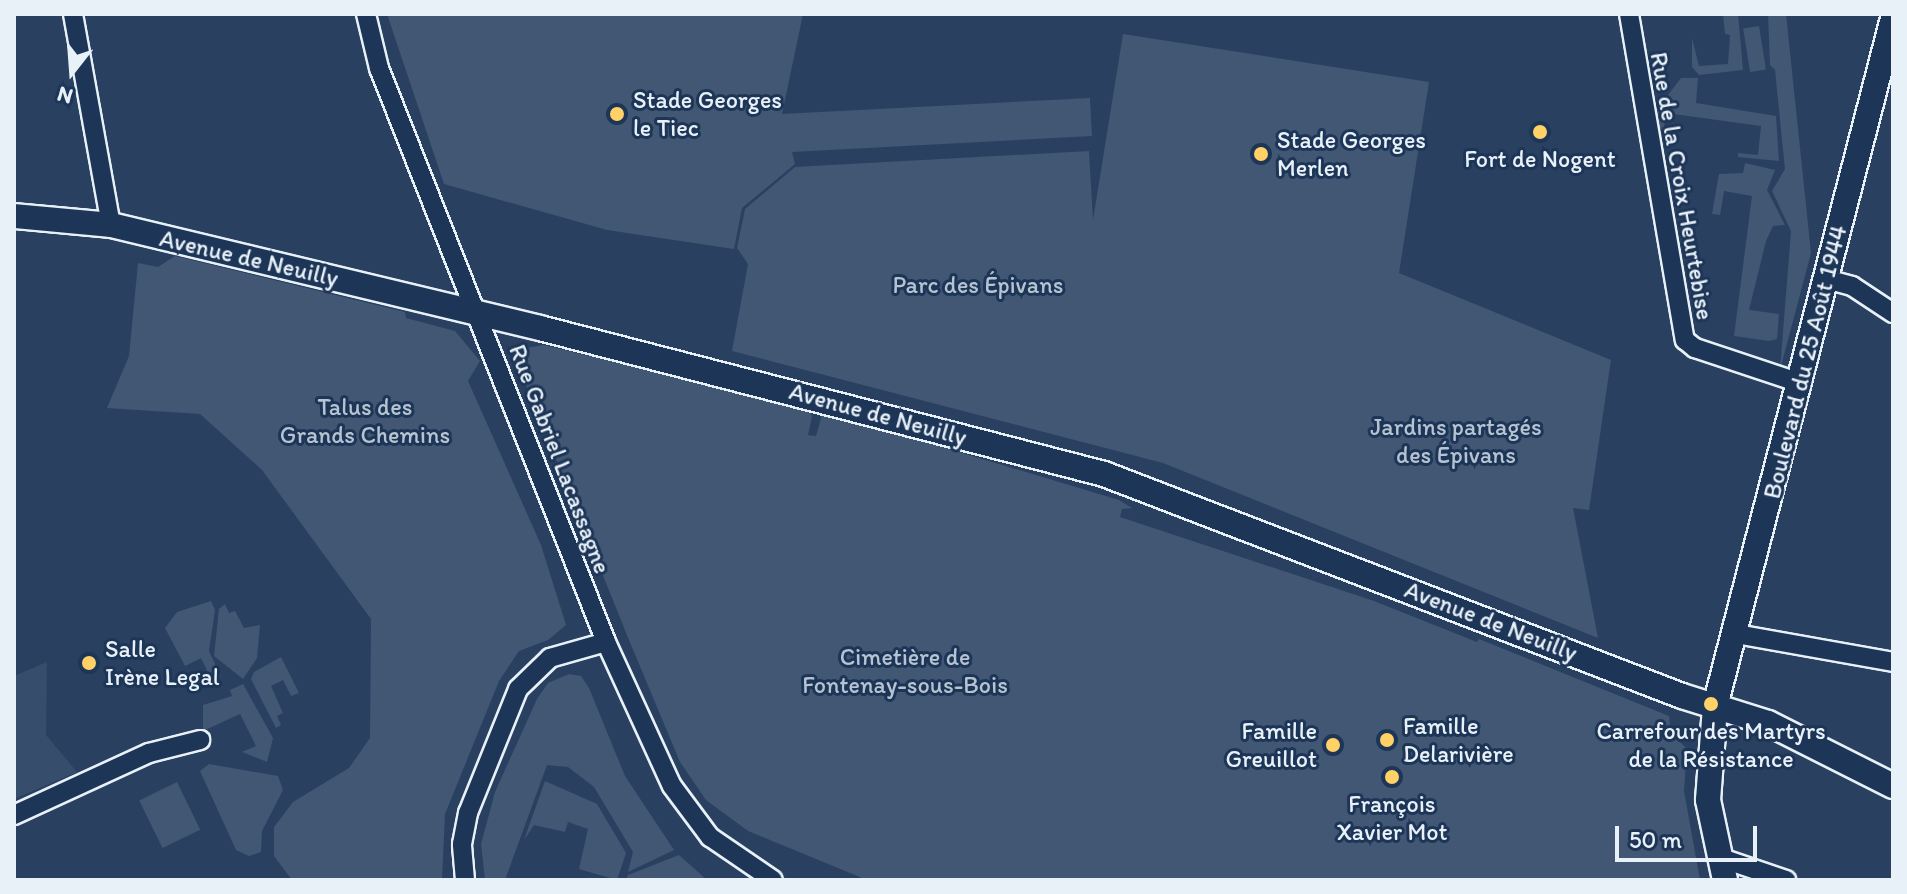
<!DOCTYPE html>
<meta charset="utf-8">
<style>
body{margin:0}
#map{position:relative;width:1907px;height:894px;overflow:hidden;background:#294061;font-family:Itim,sans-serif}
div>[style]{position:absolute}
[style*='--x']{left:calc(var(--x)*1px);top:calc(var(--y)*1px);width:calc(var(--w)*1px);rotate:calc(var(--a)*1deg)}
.built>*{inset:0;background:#364d6b}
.green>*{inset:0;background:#415774;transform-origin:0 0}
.roads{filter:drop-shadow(2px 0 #e8f1f8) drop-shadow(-2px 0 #e8f1f8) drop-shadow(0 2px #e8f1f8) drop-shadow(0 -2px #e8f1f8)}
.street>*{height:18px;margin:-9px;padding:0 9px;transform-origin:9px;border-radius:9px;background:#1d3557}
.secondary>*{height:24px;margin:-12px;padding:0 12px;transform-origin:12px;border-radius:12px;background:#1d3557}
.dots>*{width:22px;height:22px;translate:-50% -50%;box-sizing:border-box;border:4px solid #1d3557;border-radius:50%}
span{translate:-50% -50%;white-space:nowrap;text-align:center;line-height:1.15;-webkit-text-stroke:6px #1d3557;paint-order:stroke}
.poi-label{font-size:24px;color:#e8f1f8}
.left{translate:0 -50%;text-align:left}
.right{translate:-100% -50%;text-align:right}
.street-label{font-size:24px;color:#e8f1f8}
.park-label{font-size:24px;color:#b6c3d0}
.frame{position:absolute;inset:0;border:16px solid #e8f1f8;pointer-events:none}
.north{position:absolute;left:32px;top:32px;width:80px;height:80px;-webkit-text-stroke:6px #1d3557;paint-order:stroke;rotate:197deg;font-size:22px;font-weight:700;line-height:32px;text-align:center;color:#e8f1f8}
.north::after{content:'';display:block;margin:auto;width:28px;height:36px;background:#e8f1f8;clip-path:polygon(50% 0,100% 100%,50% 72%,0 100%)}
.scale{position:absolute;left:1615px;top:826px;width:142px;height:36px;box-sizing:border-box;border:4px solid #e8f1f8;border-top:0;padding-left:10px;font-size:24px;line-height:28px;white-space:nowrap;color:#e8f1f8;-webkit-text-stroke:6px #1d3557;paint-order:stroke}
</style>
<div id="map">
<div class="built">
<i style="clip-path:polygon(47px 662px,46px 735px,77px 772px,14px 799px,14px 676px)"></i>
</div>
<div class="green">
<i style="clip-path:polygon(387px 14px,803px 14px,782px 114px,1090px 98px,1092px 136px,792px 152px,795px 164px,742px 208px,734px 249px,607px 230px,444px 184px)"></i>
<i style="clip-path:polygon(1723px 14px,1738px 14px,1743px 70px,1699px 75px,1692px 67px,1692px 38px,1699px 66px,1728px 64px,1730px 35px,1725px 34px)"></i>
<i style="clip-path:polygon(1768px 14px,1786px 14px,1811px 253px,1780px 370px,1791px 231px,1772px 191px,1785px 169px,1775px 70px,1770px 65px)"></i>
<i style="left:1759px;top:26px;width:44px;height:16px;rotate:81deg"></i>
<i style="clip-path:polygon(1123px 34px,1429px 82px,1399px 273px,1611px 360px,1589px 510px,1573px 508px,1598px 638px,1163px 463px,732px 351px,748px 264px,737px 248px,745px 209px,795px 167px,1089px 151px,1093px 220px)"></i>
<i style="clip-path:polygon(1681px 78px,1698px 78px,1696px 103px,1776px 116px,1779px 161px,1738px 157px,1738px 153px,1758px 155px,1761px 126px,1666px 113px,1662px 142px,1679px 144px,1663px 146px,1656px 111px)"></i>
<i style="clip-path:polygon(1745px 163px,1775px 170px,1767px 190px,1785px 225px,1773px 226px,1766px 241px,1749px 310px,1779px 314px,1777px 339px,1769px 341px,1734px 336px,1752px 196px,1724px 191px,1720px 215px,1712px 214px,1719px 174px,1743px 173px)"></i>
<i style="clip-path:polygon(175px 256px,405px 312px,406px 318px,455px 331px,480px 361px,468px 381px,541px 545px,566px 625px,548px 640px,519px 651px,499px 681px,445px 814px,442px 880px,292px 880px,274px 856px,274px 827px,293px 802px,349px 768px,370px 738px,371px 619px,262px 470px,200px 414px,107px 408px,129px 356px,138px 263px,158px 267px)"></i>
<i style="clip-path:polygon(544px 345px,808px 408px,812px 416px,808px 435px,816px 436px,822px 415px,829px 413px,1119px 500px,1132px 508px,1122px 509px,1120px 517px,1374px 601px,1477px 642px,1479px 639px,1669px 716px,1671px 733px,1687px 749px,1684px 791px,1700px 880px,867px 880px,748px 831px,706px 800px,680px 762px,629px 640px,520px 370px,526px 348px)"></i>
<i style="clip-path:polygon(211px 601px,215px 610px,209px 651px,221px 677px,212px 681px,201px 658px,185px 666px,165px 628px,177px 612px)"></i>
<i style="clip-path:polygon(225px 604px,229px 613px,235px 611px,244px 628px,260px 625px,257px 658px,243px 679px,214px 656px,219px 609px)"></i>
<i style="clip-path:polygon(281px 657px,299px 693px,291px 696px,283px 680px,271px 686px,283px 713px,277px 716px,281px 725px,276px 728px,251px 679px,254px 672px)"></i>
<i style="clip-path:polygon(569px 674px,581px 676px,589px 688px,625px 776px,674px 850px,628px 872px,633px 852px,594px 787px,568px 767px,547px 765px,505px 880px,485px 880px,481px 844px,495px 792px,537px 699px,548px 683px)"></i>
<i style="clip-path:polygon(243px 684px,273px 738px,267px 762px,242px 752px,256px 746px,240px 714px,203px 731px,203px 705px,232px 696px,230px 690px)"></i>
<i style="clip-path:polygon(209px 764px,278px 776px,283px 790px,262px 831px,261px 852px,249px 856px,236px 850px,200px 771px)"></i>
<i style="clip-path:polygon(545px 781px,597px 804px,626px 853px,617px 880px,579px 869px,588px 829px,568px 822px,565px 832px,534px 825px,524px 840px)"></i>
<i style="left:177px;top:782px;width:53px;height:42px;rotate:64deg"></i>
<i style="clip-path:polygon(679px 855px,707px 880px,626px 879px,628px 875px)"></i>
</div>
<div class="roads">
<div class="street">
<i style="--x:73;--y:14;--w:214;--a:79.8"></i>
<i style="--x:366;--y:14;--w:56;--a:76.5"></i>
<i style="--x:379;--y:68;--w:617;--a:68.42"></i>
<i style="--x:606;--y:642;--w:158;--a:65.4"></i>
<i style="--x:672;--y:786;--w:64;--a:53.3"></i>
<i style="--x:710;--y:837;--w:76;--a:34.3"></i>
<i style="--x:1629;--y:14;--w:331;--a:80.3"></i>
<i style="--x:1685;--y:340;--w:13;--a:39"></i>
<i style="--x:1695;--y:348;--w:111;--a:18.4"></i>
<i style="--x:1826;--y:279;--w:27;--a:15"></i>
<i style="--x:1852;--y:286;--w:49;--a:33.4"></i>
<i style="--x:1736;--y:634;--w:159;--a:10.1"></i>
<i style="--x:14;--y:815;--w:149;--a:-24.7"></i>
<i style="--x:149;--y:753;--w:53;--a:-14.3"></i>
<i style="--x:1721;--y:858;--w:69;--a:18.7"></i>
<i style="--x:465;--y:880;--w:36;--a:-95"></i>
<i style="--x:462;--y:844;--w:32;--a:-79"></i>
<i style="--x:468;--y:813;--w:134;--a:-68"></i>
<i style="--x:518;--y:689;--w:45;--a:-44.1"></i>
<i style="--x:550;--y:658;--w:58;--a:-15.9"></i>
</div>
<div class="secondary">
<i style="--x:14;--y:216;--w:97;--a:5.3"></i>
<i style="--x:111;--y:225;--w:441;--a:13.5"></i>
<i style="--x:540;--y:328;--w:583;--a:14.51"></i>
<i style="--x:1104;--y:474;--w:619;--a:21.01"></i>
<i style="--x:1682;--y:696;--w:90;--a:17.4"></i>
<i style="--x:1768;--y:723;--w:140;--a:26.7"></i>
<i style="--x:1725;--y:880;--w:82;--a:-102"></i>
<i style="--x:1708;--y:800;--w:94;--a:-85.7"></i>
<i style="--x:1715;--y:706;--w:711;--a:-75.49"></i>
</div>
</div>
<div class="dots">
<i style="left:617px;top:114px;background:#ffd166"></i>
<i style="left:1540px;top:132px;background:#ffd166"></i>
<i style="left:1261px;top:154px;background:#ffd166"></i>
<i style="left:89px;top:663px;background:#ffd166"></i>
<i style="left:1711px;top:704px;background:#ffd166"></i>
<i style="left:1387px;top:740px;background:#ffd166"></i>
<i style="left:1333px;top:745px;background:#ffd166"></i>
<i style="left:1392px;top:777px;background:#ffd166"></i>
</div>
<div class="poi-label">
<span class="left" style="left:633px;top:114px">Stade Georges<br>le Tiec</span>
<span class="left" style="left:1277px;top:154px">Stade Georges<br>Merlen</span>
<span style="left:1540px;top:159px">Fort de Nogent</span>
<span class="left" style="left:105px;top:663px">Salle<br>Irène Legal</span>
<span class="left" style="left:1403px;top:740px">Famille<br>Delarivière</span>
<span class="right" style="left:1317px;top:745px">Famille<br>Greuillot</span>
<span style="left:1711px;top:745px">Carrefour des Martyrs<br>de la Résistance</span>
<span style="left:1392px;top:818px">François<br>Xavier Mot</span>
</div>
<div class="street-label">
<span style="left:1682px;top:186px;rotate:80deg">Rue de la Croix Heurtebise</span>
<span style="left:249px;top:258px;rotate:13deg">Avenue de Neuilly</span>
<span style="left:1805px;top:362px;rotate:-76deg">Boulevard du 25 Août 1944</span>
<span style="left:878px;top:414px;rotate:15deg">Avenue de Neuilly</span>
<span style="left:560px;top:459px;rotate:69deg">Rue Gabriel Lacassagne</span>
<span style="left:1491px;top:621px;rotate:21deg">Avenue de Neuilly</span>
</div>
<div class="park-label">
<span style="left:978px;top:285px">Parc des Épivans</span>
<span style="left:365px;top:421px">Talus des<br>Grands Chemins</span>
<span style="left:1456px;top:441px">Jardins partagés<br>des Épivans</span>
<span style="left:905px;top:671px">Cimetière de<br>Fontenay-sous-Bois</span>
</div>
<div class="frame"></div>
<div class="north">N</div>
<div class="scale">50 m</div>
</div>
